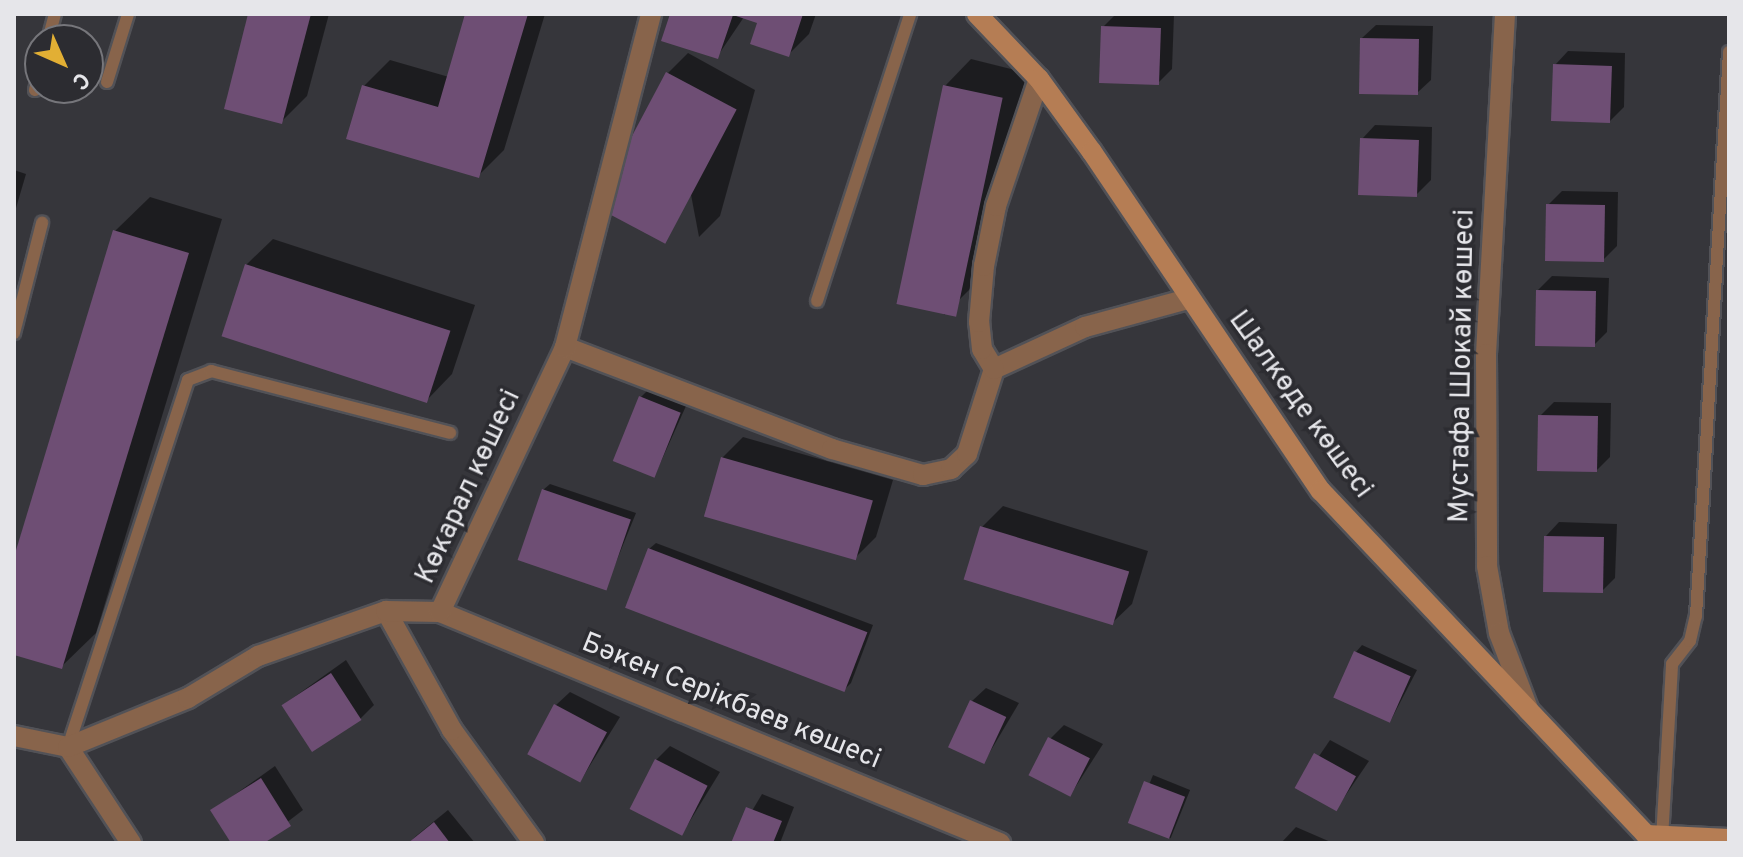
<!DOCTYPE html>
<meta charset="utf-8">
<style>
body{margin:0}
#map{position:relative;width:1743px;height:857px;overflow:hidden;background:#36363b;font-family:Overpass,sans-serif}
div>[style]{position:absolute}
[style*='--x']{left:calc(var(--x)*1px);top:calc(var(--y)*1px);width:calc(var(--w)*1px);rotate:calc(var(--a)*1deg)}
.shadow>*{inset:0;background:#0007;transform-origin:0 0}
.building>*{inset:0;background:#6e4e74;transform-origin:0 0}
.roads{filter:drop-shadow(2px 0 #525257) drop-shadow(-2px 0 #525257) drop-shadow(0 2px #525257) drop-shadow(0 -2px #525257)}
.lane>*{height:12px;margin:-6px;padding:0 6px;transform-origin:6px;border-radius:6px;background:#88644b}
.street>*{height:20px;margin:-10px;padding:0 10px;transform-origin:10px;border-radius:10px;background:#88644b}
.secondary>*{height:20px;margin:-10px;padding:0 10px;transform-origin:10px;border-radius:10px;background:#b57d54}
span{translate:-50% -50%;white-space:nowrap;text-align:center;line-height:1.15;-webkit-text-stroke:7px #2c2c31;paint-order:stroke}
.street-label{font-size:28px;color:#e6e6ea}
.frame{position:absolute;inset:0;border:16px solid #e6e6ea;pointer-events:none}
.north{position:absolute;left:24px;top:24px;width:80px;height:80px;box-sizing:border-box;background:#2c2c31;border:2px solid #76767b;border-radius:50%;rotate:135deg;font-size:22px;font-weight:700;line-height:32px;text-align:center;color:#e6e6ea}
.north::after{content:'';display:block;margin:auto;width:28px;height:36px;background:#e2af34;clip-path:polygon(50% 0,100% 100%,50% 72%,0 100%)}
</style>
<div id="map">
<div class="shadow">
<i style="clip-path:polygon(250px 14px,329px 14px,307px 96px,281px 122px)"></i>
<i style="clip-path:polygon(467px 14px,545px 14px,504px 150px,478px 176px,364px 86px,390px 60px,449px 77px)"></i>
<i style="clip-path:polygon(672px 14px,816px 14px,809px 34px,789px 54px,759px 22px,744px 17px,717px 57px)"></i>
<i style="clip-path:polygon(1116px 14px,1174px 15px,1172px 69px,1158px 83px,1103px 27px)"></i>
<i style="clip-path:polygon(1376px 25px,1433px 26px,1431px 80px,1417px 93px,1362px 38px)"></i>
<i style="clip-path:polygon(1568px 51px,1625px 53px,1624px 107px,1610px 121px,1555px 65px)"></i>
<i style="clip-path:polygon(688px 53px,755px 90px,720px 216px,699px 237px,668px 73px)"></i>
<i style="clip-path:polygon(971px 59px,1027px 73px,970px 289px,944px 315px,945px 86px)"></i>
<i style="clip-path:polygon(1375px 125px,1432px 127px,1431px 180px,1417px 194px,1362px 139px)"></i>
<i style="clip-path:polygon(14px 170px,26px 174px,14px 215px)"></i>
<i style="clip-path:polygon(1562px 191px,1618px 192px,1617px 246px,1603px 260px,1548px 205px)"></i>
<i style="clip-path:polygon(150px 197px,222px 219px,96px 633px,61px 667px,14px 652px,14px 564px,115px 231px)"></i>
<i style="clip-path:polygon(273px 239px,475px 305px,452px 374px,426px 401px,246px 265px)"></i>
<i style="clip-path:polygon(1552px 276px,1609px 278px,1607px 332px,1593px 346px,1538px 290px)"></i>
<i style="clip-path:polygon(647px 391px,686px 406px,655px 475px,641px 397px)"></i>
<i style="clip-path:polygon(1554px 402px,1611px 403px,1610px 457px,1596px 471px,1540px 416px)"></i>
<i style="clip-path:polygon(743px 437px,893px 480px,876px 537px,856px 557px,722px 458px)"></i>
<i style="clip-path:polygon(550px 484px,636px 513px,606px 587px,543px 490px)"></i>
<i style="clip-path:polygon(1003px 506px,1148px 551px,1132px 604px,1111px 624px,982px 527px)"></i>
<i style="clip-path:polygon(1559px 522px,1617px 524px,1615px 578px,1601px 592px,1546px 536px)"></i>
<i style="clip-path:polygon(656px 543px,873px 625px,851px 683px,844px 690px,649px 549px)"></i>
<i style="clip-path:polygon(1362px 645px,1417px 670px,1390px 722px,1356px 652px)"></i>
<i style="clip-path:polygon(346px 660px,374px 705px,360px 719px,283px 705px)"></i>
<i style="clip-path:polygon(986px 688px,1019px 703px,984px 762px,972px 701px)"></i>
<i style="clip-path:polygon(570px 692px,620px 717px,581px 780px,556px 705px)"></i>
<i style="clip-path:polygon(1064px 725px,1103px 744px,1071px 794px,1050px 739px)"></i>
<i style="clip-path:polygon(1330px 740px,1369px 761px,1337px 808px,1298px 787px)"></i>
<i style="clip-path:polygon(670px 746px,720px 772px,682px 834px,656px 760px)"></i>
<i style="clip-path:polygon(275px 766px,303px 810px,260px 843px,234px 843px,213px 810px)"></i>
<i style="left:1153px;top:775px;width:40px;height:52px;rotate:22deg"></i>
<i style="clip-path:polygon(762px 794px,794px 807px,780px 843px,733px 843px)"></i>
<i style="clip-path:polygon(448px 810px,475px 843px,409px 843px,416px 836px)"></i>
<i style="clip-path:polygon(1296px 827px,1333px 843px,1281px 843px)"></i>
</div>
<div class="building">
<i style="clip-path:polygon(248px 14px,311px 14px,282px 124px,224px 109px)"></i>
<i style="clip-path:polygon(465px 14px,528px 14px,479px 178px,346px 139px,362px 85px,438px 107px)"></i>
<i style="clip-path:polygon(670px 14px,803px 14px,789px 57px,750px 44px,757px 23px,733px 15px,718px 59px,661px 41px)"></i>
<i style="left:1101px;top:26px;width:60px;height:57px;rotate:2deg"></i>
<i style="left:1360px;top:38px;width:59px;height:56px;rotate:1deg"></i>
<i style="left:1553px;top:64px;width:59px;height:57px;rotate:2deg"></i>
<i style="left:666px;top:72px;width:80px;height:152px;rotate:28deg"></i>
<i style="left:943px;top:85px;width:61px;height:224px;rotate:12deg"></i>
<i style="left:1360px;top:138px;width:59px;height:57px;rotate:2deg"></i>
<i style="left:1546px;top:204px;width:59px;height:57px;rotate:1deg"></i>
<i style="clip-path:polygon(113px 230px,189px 253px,62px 669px,14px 655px,14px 557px)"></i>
<i style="left:245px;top:264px;width:216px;height:76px;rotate:18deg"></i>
<i style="left:1536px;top:290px;width:60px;height:56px;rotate:1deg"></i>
<i style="left:639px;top:396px;width:45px;height:70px;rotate:22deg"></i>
<i style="left:1538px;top:415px;width:60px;height:56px;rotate:1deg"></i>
<i style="left:721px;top:457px;width:158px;height:62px;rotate:16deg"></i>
<i style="left:542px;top:489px;width:94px;height:75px;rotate:19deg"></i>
<i style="left:980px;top:526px;width:156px;height:56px;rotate:17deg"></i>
<i style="left:1544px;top:536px;width:60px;height:56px;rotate:1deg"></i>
<i style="left:648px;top:548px;width:235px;height:64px;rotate:21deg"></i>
<i style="left:1354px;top:651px;width:62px;height:51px;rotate:24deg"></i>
<i style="left:331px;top:673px;width:56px;height:59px;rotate:57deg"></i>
<i style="left:970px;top:700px;width:40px;height:52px;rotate:25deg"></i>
<i style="left:554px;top:704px;width:60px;height:57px;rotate:28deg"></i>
<i style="left:1048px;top:737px;width:47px;height:43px;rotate:27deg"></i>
<i style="left:1314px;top:753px;width:48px;height:40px;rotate:29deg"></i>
<i style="left:655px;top:759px;width:59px;height:56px;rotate:27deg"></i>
<i style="clip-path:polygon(261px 778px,291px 826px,264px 843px,231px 843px,210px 810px)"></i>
<i style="left:1144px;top:781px;width:44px;height:45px;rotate:21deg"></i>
<i style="clip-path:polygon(746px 807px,782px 821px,773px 843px,731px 843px)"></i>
<i style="clip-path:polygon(434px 822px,450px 843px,408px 843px)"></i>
</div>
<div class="roads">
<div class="lane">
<i style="--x:48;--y:40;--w:27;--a:-75"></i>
<i style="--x:107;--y:82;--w:71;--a:-72.8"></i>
<i style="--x:35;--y:90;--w:19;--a:-74"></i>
<i style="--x:817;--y:301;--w:302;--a:-72"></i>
<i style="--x:14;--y:333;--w:114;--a:-75.7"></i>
<i style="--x:68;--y:747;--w:386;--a:-71.9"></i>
<i style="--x:188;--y:380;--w:25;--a:-21"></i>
<i style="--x:211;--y:371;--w:247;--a:14.5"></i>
<i style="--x:1662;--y:839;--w:175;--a:-86.7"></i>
<i style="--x:1672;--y:664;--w:29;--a:-52"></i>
<i style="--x:1690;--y:641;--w:26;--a:-77"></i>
<i style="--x:1696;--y:616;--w:565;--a:-86.65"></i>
</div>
<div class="street">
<i style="--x:1505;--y:14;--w:341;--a:93.2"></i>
<i style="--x:1486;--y:354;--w:212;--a:89.7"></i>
<i style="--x:1487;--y:566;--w:68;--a:79.8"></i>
<i style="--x:1499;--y:633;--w:84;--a:69"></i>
<i style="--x:565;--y:347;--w:286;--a:20.9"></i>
<i style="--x:832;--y:449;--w:95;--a:15.9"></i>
<i style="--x:923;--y:475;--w:29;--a:-12"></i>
<i style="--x:951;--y:469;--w:22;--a:-43"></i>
<i style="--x:967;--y:454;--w:89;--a:-72.4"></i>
<i style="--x:994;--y:369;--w:100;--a:-24.8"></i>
<i style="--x:1085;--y:327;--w:107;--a:-15.2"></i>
<i style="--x:994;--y:369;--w:23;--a:-121"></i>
<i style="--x:982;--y:349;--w:27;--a:-96"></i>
<i style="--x:979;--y:322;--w:56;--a:-84.9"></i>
<i style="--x:984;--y:266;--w:61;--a:-78.7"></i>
<i style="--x:996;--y:206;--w:134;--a:-71.3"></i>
<i style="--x:440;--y:612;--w:606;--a:22.42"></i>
<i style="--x:14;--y:736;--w:55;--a:11.5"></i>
<i style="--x:68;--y:747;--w:115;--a:56.7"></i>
<i style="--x:68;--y:747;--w:130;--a:-22.2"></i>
<i style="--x:188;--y:698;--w:82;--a:-31"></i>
<i style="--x:258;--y:656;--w:136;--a:-19.4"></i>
<i style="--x:534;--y:843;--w:140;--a:-126"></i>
<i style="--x:452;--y:730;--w:136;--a:-119"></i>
<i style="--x:386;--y:611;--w:54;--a:1.1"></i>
<i style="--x:440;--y:612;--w:293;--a:-64.7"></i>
<i style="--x:565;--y:347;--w:344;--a:-75.5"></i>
</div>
<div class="secondary">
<i style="--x:977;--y:14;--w:90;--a:46.4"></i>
<i style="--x:1039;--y:79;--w:90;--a:54"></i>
<i style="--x:1092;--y:152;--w:409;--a:56"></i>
<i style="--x:1321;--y:491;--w:473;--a:46.6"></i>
<i style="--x:1646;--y:835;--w:83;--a:2.8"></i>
</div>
</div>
<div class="street-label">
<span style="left:1463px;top:366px;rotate:-89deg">Мустафа Шокай көшесі</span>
<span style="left:1300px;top:405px;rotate:54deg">Шалкөде көшесі</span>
<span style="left:469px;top:487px;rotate:-65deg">Көкарал көшесі</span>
<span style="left:731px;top:702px;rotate:22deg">Бәкен Серікбаев көшесі</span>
</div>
<div class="frame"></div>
<div class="north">С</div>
</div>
